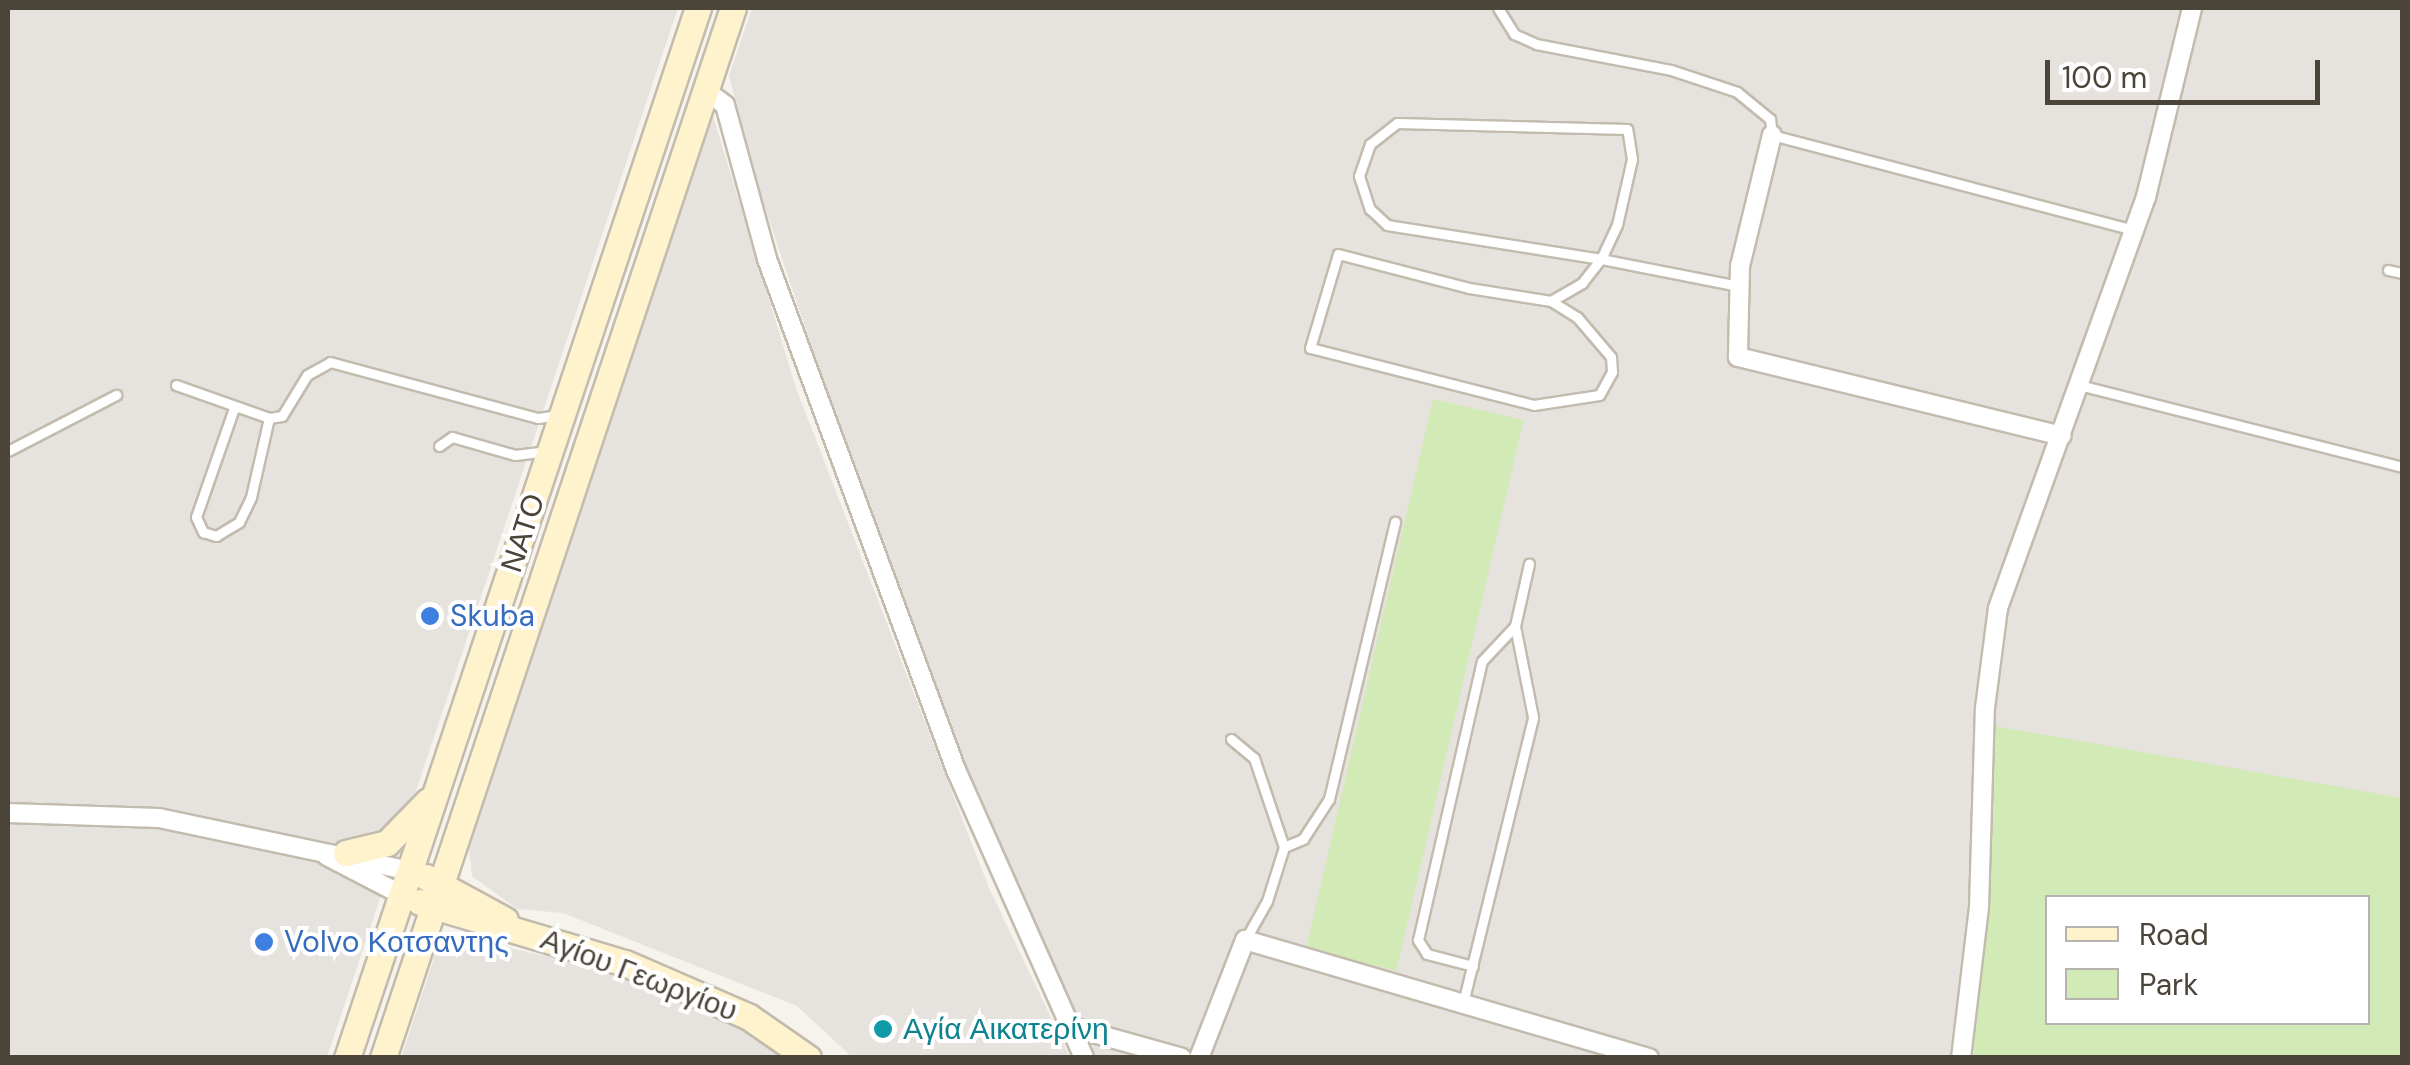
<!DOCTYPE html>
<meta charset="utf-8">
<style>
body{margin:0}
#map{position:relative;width:2410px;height:1065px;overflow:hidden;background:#f6f3ec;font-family:"DM Sans",sans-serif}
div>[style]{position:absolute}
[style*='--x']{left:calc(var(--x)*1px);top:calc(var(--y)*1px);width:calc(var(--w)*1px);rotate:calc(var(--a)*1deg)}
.industrial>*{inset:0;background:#e6e2dd}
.green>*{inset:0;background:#d2eab5;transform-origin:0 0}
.roads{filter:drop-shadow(2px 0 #c2bbae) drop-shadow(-2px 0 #c2bbae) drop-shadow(0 2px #c2bbae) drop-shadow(0 -2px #c2bbae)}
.service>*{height:9px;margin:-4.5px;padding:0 4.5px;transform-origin:4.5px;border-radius:4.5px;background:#fff}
.minor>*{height:18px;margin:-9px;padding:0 9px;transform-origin:9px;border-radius:9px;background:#fff}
.secondary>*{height:25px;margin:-12.5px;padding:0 12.5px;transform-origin:12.5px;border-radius:12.5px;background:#fff3cd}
.dots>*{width:28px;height:28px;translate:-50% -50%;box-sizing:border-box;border:5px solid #fff;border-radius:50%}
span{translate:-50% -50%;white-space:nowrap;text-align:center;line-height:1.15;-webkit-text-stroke:8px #fff;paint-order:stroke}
.street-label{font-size:30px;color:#4b4439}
.shop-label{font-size:30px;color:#366cbe}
.left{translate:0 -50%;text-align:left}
.culture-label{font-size:30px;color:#0d838f}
.frame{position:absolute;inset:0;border:10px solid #4b4439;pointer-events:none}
.legend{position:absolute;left:2045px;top:895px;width:325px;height:130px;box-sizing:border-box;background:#fff;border:2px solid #b7b4b0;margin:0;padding:12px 18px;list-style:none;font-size:30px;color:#4b4439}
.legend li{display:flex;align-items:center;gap:20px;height:50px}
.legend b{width:50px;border:2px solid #b7b4b0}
.scale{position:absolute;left:2045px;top:60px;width:275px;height:45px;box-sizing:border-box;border:5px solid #4b4439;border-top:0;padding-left:12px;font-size:30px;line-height:35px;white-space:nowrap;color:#4b4439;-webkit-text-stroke:8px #fff;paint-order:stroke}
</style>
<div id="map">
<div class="industrial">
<i style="clip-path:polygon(8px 8px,678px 8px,327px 1057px,8px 1057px)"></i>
<i style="clip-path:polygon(evenodd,752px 8px,2402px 8px,2402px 1057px,1095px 1057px,961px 755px,847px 452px,761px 196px,729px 76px,752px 8px,2048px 898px,2368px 898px,2368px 1022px,2048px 1022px,2048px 898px)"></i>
<i style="clip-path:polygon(713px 116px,796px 388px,989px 888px,1070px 1057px,852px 1057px,797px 1006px,563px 913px,517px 909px,472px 876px,469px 849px)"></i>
<i style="clip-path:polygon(459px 937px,618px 972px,710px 1005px,789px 1058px,401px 1058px,440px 940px)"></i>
</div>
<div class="green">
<i style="left:1433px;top:399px;width:93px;height:565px;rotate:13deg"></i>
<i style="clip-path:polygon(evenodd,1995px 726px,2402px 798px,2402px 1057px,1973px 1058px,1995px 726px,2048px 898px,2368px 898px,2368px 1022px,2048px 1022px,2048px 898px)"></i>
</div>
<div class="roads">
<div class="service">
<i style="--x:1498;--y:8;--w:31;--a:58"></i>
<i style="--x:1514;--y:34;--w:24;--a:24"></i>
<i style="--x:1536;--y:44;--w:137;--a:10.9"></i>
<i style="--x:1671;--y:70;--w:70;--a:18.4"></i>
<i style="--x:1737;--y:92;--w:43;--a:39.3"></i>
<i style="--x:1770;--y:119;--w:16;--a:83"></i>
<i style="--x:1772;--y:135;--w:374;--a:14.7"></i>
<i style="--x:2388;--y:270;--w:14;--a:12"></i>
<i style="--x:1551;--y:301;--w:31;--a:32"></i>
<i style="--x:1577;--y:317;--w:52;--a:49.6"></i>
<i style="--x:1611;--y:357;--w:15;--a:86"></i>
<i style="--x:1612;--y:372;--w:26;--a:119"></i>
<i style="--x:1599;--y:395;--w:66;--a:171.3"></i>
<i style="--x:1534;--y:405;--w:231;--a:-165.7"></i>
<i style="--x:1310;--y:348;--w:98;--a:-73.4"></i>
<i style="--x:1338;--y:254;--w:135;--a:14.5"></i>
<i style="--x:1469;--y:288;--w:83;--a:9"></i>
<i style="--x:1551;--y:301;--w:36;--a:-30"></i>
<i style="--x:1582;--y:283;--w:31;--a:-52"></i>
<i style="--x:1601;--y:259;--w:38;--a:-65"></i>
<i style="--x:1617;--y:225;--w:68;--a:-77.2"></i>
<i style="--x:1632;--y:159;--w:30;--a:-99"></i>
<i style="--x:1627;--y:129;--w:230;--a:-178.5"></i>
<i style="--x:1397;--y:123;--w:34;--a:142"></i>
<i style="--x:1370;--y:144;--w:34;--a:109"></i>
<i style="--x:1359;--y:176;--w:35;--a:72"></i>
<i style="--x:1370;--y:209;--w:23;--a:43"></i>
<i style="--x:1387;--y:225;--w:217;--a:9"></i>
<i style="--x:1601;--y:259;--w:141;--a:11.1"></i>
<i style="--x:176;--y:385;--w:99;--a:19.5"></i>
<i style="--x:269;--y:418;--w:13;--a:-9"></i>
<i style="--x:282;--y:416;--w:48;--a:-58.6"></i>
<i style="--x:307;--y:375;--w:26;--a:-29"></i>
<i style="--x:330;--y:362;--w:215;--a:15.1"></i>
<i style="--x:538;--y:418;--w:21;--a:-8"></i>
<i style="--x:2079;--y:385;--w:333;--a:14.2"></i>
<i style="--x:234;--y:408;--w:115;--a:109.2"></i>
<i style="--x:196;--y:517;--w:17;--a:65"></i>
<i style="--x:203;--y:532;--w:14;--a:17"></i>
<i style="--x:216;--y:536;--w:27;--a:-31"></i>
<i style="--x:239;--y:522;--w:28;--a:-64"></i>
<i style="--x:251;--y:497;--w:81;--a:-77.2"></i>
<i style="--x:439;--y:446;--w:16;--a:-35"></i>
<i style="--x:452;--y:437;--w:66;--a:15.9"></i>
<i style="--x:515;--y:455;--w:31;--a:-7"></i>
<i style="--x:8;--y:451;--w:122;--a:-27.4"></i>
<i style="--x:1231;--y:739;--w:30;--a:40"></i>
<i style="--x:1254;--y:758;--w:94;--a:71.4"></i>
<i style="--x:1284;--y:847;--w:57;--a:107.5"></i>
<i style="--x:1267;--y:901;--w:45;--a:119.4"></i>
<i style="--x:1284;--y:847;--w:21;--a:-23"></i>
<i style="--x:1303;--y:839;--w:48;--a:-57"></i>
<i style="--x:1329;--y:799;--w:285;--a:-76.6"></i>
<i style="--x:1473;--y:966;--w:48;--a:-165.4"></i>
<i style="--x:1427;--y:954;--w:17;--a:-123"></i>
<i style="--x:1418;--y:940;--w:286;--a:-77.1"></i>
<i style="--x:1482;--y:661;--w:48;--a:-46.7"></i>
<i style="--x:1463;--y:1003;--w:294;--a:-76.2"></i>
<i style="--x:1533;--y:717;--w:93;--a:-101.2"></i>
<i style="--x:1515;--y:626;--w:64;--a:-77.3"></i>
</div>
<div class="minor">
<i style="--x:705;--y:90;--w:25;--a:37"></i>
<i style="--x:725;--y:105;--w:160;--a:74.7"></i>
<i style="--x:767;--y:259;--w:545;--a:69.7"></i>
<i style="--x:956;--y:770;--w:315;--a:66"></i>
<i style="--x:1772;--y:135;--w:135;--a:103.7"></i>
<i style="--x:1740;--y:266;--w:91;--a:91.3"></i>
<i style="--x:1738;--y:357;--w:333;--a:13.7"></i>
<i style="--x:8;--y:813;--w:151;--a:1.9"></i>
<i style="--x:159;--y:818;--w:257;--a:11.9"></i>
<i style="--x:327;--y:856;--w:85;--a:27.5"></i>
<i style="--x:1072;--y:1027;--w:114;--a:15.7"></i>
<i style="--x:1199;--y:1058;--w:127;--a:-68.7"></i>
<i style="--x:1245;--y:940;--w:421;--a:16.3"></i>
<i style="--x:1961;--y:1058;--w:152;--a:-83.2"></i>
<i style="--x:1979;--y:907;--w:199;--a:-88.3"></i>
<i style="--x:1985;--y:708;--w:101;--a:-82.6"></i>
<i style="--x:1998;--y:608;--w:437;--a:-70.2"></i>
<i style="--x:2146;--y:197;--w:195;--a:-76.3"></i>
</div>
<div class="secondary">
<i style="--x:346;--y:853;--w:42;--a:-13.7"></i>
<i style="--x:387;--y:843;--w:59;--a:-45.7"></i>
<i style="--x:426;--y:877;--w:90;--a:28.6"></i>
<i style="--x:420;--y:902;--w:214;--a:16.6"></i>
<i style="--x:625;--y:963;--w:135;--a:23.5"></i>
<i style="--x:749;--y:1017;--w:72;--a:34.8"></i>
<i style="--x:347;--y:1058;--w:1107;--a:-71.52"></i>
<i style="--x:383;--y:1058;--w:1107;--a:-71.57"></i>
</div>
</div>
<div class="dots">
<i style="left:430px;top:616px;background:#3f7fe0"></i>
<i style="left:264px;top:942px;background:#3f7fe0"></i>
<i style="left:883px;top:1029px;background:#0f9aa8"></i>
</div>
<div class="street-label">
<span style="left:523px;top:533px;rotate:-72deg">ΝΑΤΟ</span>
<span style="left:639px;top:975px;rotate:21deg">Αγίου Γεωργίου</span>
</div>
<div class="shop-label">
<span class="left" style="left:450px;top:616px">Skuba</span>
<span class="left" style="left:284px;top:942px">Volvo Κοτσαντης</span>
</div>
<div class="culture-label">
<span class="left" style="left:903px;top:1029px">Αγία Αικατερίνη</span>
</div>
<div class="frame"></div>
<ul class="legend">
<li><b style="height:12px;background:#fff3cd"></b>Road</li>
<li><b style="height:28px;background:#d2eab5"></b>Park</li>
</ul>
<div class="scale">100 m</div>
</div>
